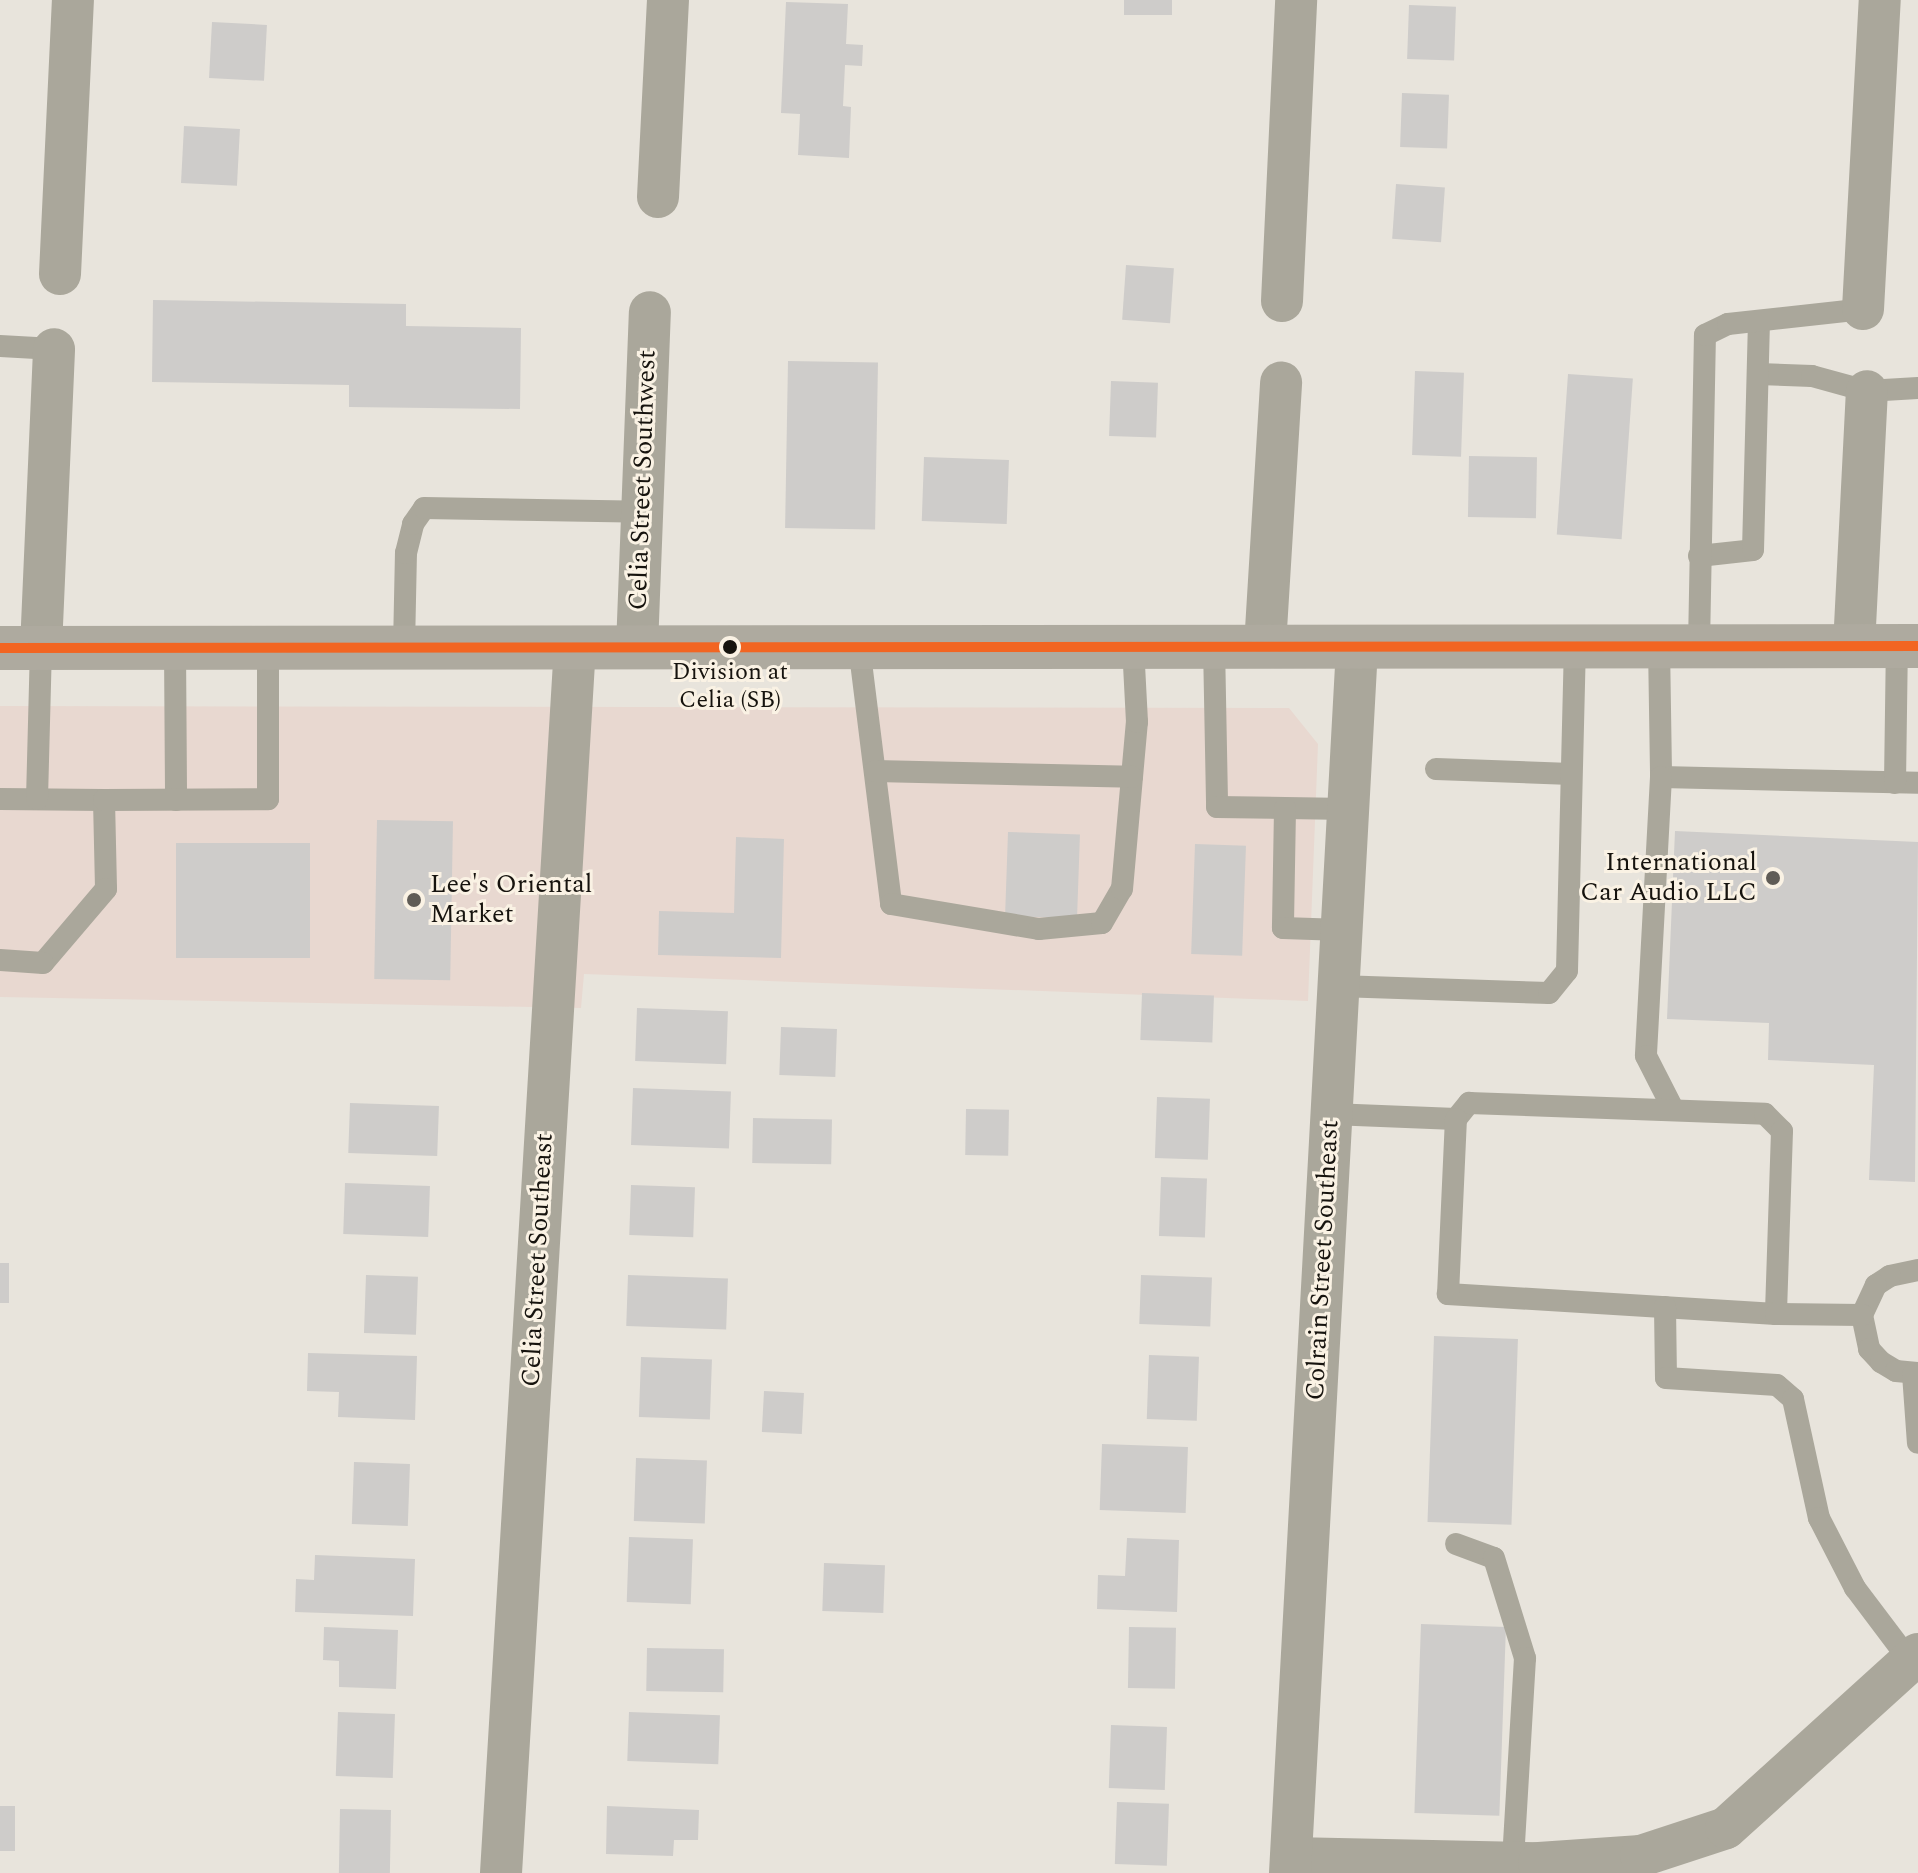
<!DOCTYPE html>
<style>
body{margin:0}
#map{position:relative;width:1918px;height:1873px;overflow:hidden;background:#e8e4dc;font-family:Spectral,serif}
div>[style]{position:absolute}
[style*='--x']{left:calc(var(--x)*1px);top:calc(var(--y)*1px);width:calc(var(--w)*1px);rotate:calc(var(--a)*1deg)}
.commercial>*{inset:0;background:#e8d8d0}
.building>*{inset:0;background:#ceccca;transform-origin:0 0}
.lane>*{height:22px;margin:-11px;padding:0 11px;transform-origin:11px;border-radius:11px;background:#aaa79b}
.street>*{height:42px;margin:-21px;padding:0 21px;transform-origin:21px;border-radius:21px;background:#aaa79b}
.primary>*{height:44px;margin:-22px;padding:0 22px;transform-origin:22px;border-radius:22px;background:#aeaa9f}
.bus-1>*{height:10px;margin:-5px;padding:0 5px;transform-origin:5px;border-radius:5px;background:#f26522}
.dots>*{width:22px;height:22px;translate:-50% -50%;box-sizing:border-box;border:4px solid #faf2e4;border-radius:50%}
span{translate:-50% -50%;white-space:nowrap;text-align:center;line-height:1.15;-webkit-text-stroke:6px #faf2e4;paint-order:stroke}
.bus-label{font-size:24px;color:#16130e}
.street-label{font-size:26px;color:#16130e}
.poi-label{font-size:26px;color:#16130e}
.right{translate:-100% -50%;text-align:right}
.left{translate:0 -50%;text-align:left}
</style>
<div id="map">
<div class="commercial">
<i style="clip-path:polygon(0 706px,1289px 708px,1318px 744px,1308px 1001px,584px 974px,581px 1008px,0 997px)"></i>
</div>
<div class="building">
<i style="left:1124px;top:0;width:48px;height:15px"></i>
<i style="clip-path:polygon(786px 2px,848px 4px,846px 44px,863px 45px,862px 66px,845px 65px,843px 106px,851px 107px,849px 158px,798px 155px,800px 114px,781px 113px)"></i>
<i style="left:1409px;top:5px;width:47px;height:54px;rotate:2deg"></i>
<i style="left:212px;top:22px;width:55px;height:56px;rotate:3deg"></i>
<i style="left:1402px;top:93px;width:47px;height:54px;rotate:2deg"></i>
<i style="left:184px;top:126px;width:56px;height:57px;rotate:3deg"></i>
<i style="left:1396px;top:184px;width:49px;height:55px;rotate:4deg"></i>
<i style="left:1126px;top:265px;width:48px;height:55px;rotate:4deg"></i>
<i style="clip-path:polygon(153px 300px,406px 304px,406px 326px,521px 328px,520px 409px,349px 407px,349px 385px,152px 382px)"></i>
<i style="left:788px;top:361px;width:90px;height:167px;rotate:1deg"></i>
<i style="left:1415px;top:371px;width:49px;height:84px;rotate:2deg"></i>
<i style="left:1568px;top:374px;width:65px;height:161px;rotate:4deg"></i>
<i style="left:1111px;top:381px;width:47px;height:55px;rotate:2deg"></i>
<i style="left:1469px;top:456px;width:68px;height:61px;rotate:1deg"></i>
<i style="left:924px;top:457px;width:85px;height:64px;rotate:2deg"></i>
<i style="left:377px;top:820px;width:76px;height:159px;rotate:1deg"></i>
<i style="clip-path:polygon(1675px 831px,1918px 842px,1915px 1182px,1869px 1180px,1874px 1065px,1768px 1060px,1769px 1023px,1667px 1019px)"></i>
<i style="left:1008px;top:832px;width:72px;height:84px;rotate:2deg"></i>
<i style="clip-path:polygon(736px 837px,784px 839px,781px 958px,658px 955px,659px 911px,734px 913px)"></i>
<i style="left:176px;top:843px;width:134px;height:115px"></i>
<i style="left:1195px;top:844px;width:51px;height:110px;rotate:2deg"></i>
<i style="left:1142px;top:993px;width:72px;height:47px;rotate:2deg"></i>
<i style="left:637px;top:1008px;width:91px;height:53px;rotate:2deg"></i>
<i style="left:781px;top:1027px;width:56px;height:48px;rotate:2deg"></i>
<i style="left:633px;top:1088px;width:98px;height:57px;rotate:2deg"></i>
<i style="left:1157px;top:1097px;width:53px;height:61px;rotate:2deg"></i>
<i style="left:350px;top:1103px;width:89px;height:50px;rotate:2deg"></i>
<i style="left:966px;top:1109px;width:43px;height:46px;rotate:1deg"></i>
<i style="left:753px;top:1118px;width:79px;height:45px;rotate:1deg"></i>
<i style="left:1161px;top:1177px;width:46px;height:59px;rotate:2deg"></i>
<i style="left:345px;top:1183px;width:85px;height:51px;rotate:2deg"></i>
<i style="left:631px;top:1185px;width:64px;height:50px;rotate:2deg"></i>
<i style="left:0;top:1263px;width:9px;height:40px"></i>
<i style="left:366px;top:1275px;width:52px;height:58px;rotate:2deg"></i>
<i style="left:628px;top:1275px;width:100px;height:51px;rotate:2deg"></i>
<i style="left:1141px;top:1275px;width:71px;height:49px;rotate:2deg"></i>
<i style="left:1434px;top:1336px;width:84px;height:186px;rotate:2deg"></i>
<i style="clip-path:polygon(308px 1353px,417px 1356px,415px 1420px,338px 1417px,339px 1392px,307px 1391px)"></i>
<i style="left:1149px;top:1355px;width:50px;height:64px;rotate:2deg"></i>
<i style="left:641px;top:1357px;width:71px;height:60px;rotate:2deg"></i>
<i style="left:764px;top:1391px;width:40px;height:41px;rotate:3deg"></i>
<i style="left:1102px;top:1444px;width:86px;height:66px;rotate:2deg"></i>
<i style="left:636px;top:1458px;width:71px;height:63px;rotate:2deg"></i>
<i style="left:354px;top:1462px;width:56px;height:62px;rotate:2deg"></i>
<i style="left:629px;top:1537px;width:64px;height:65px;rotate:2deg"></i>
<i style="clip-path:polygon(1127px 1538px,1179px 1540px,1177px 1612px,1097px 1609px,1098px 1575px,1125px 1576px)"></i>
<i style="clip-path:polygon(315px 1555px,415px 1559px,413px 1616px,295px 1612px,296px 1579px,314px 1580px)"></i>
<i style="left:824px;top:1563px;width:61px;height:48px;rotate:2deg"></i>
<i style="left:1421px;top:1624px;width:85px;height:189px;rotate:2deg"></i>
<i style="clip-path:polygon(324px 1627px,398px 1630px,396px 1689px,339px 1687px,339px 1661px,323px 1660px)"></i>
<i style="left:1129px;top:1627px;width:47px;height:61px;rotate:1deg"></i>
<i style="left:647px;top:1648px;width:77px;height:43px;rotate:1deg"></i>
<i style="left:338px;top:1712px;width:57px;height:64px;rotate:2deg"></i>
<i style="left:629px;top:1712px;width:91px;height:49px;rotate:2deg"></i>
<i style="left:1111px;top:1725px;width:56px;height:63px;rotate:2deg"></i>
<i style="left:1117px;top:1802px;width:52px;height:62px;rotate:2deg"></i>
<i style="left:0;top:1806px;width:15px;height:45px"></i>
<i style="clip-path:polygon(607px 1806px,699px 1810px,698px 1840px,674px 1840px,673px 1856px,606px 1854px)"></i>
<i style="left:340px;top:1809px;width:51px;height:64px;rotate:1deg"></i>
</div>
<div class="lane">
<i style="--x:0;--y:346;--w:54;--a:3.2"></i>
<i style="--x:1758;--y:374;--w:54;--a:2.1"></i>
<i style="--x:1812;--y:376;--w:57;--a:15.3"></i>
<i style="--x:1867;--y:391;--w:51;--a:-3.4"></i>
<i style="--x:1699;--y:556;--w:54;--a:-6.3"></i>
<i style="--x:1753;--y:550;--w:229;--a:-88.5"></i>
<i style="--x:1214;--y:645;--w:162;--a:88.9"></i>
<i style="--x:1217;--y:807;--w:131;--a:0.9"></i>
<i style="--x:1659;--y:645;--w:132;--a:89.1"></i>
<i style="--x:1661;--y:777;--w:257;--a:1.3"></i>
<i style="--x:1699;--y:645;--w:310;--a:-88.9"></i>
<i style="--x:1705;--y:335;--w:25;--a:-26"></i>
<i style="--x:1728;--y:324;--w:136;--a:-6.3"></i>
<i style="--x:859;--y:646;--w:260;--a:82.9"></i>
<i style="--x:891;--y:904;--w:150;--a:9.6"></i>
<i style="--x:1039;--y:929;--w:63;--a:-5.4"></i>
<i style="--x:1102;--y:923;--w:39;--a:-60"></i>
<i style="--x:1122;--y:889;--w:168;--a:-84.9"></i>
<i style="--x:1137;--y:722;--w:77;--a:-93"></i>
<i style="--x:404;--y:647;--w:94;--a:-88.8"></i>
<i style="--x:406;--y:553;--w:30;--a:-76"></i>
<i style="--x:413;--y:524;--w:19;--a:-55"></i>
<i style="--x:424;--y:508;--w:219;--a:1"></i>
<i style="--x:175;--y:648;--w:152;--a:89.6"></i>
<i style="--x:1436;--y:769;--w:135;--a:2.1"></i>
<i style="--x:875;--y:771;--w:257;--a:1.3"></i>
<i style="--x:1661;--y:777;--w:279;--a:93.1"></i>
<i style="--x:1646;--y:1056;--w:57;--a:63"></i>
<i style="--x:1895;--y:783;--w:137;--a:-89.2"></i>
<i style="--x:0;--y:799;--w:104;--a:0.6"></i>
<i style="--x:104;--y:800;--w:89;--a:88.7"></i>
<i style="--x:106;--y:889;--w:97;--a:130.4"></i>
<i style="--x:43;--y:963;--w:43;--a:-176"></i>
<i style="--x:37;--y:799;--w:151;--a:-88.5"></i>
<i style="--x:104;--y:800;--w:164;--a:-0.3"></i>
<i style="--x:268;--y:799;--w:150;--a:-90"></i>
<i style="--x:1285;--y:809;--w:119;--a:91"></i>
<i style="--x:1283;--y:928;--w:59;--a:1.9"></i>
<i style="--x:1338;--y:986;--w:211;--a:1.9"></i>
<i style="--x:1549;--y:993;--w:28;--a:-51"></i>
<i style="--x:1567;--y:971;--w:325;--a:-88.6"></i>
<i style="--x:1331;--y:1114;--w:125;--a:2.3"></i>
<i style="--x:1456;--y:1119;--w:21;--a:-51"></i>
<i style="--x:1469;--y:1103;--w:296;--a:2.1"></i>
<i style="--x:1765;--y:1114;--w:24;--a:45"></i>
<i style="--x:1782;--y:1131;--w:183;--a:91.9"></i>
<i style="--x:1776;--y:1314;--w:329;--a:-176.5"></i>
<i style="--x:1448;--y:1294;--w:175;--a:-87.4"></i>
<i style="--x:1918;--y:1270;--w:29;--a:168"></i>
<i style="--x:1890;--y:1276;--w:17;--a:147"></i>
<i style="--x:1876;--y:1285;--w:33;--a:115"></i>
<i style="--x:1862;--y:1315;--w:35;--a:78"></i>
<i style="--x:1869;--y:1349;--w:18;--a:47"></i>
<i style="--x:1881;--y:1362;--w:17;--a:31"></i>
<i style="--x:1896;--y:1371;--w:22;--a:5"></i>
<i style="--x:1665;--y:1307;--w:71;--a:89.2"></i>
<i style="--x:1666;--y:1378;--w:111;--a:3.6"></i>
<i style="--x:1777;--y:1385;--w:21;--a:41"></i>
<i style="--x:1793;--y:1399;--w:122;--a:77.7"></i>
<i style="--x:1819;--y:1518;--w:79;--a:62.8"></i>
<i style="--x:1855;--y:1588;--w:91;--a:53"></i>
<i style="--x:1776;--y:1314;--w:86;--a:0.7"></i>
<i style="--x:1913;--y:1374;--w:69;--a:85.9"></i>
<i style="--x:1456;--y:1544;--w:40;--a:20.2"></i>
<i style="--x:1494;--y:1558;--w:105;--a:72.8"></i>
<i style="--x:1525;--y:1658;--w:204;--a:93.4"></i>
</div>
<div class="street">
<i style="--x:658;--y:197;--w:197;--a:-87.1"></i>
<i style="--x:60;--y:274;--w:274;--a:-87.3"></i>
<i style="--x:1282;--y:301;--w:301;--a:-87.3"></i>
<i style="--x:1863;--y:309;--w:309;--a:-86.9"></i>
<i style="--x:1265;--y:646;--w:264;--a:-86.5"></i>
<i style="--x:1854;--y:646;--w:255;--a:-87.1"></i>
<i style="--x:637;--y:647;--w:335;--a:-87.8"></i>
<i style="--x:41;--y:648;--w:299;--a:-87.5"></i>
<i style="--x:1291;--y:1858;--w:248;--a:1.2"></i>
<i style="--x:1539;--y:1863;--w:102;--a:-3.9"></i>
<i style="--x:1641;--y:1856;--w:89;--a:-18.2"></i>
<i style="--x:1726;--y:1828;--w:259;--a:-42.2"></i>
<i style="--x:501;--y:1873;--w:1228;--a:-86.55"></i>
<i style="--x:1290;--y:1873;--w:1228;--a:-86.87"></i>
</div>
<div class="primary">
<i style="--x:0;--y:648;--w:1918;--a:-0.06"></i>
</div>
<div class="bus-1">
<i style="--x:0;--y:648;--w:1918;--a:-0.06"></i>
</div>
<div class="dots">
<i style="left:730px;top:647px;background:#16130e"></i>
<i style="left:1773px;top:878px;background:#605c56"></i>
<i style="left:414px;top:900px;background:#605c56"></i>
</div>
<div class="bus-label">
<span style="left:730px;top:687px">Division at<br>Celia (SB)</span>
</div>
<div class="street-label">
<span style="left:643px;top:480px;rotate:-88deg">Celia Street Southwest</span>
<span style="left:538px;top:1260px;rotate:-87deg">Celia Street Southeast</span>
<span style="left:1323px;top:1260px;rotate:-87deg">Colrain Street Southeast</span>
</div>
<div class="poi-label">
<span class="right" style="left:1757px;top:878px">International<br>Car Audio LLC</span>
<span class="left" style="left:430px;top:900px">Lee's Oriental<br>Market</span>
</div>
</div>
